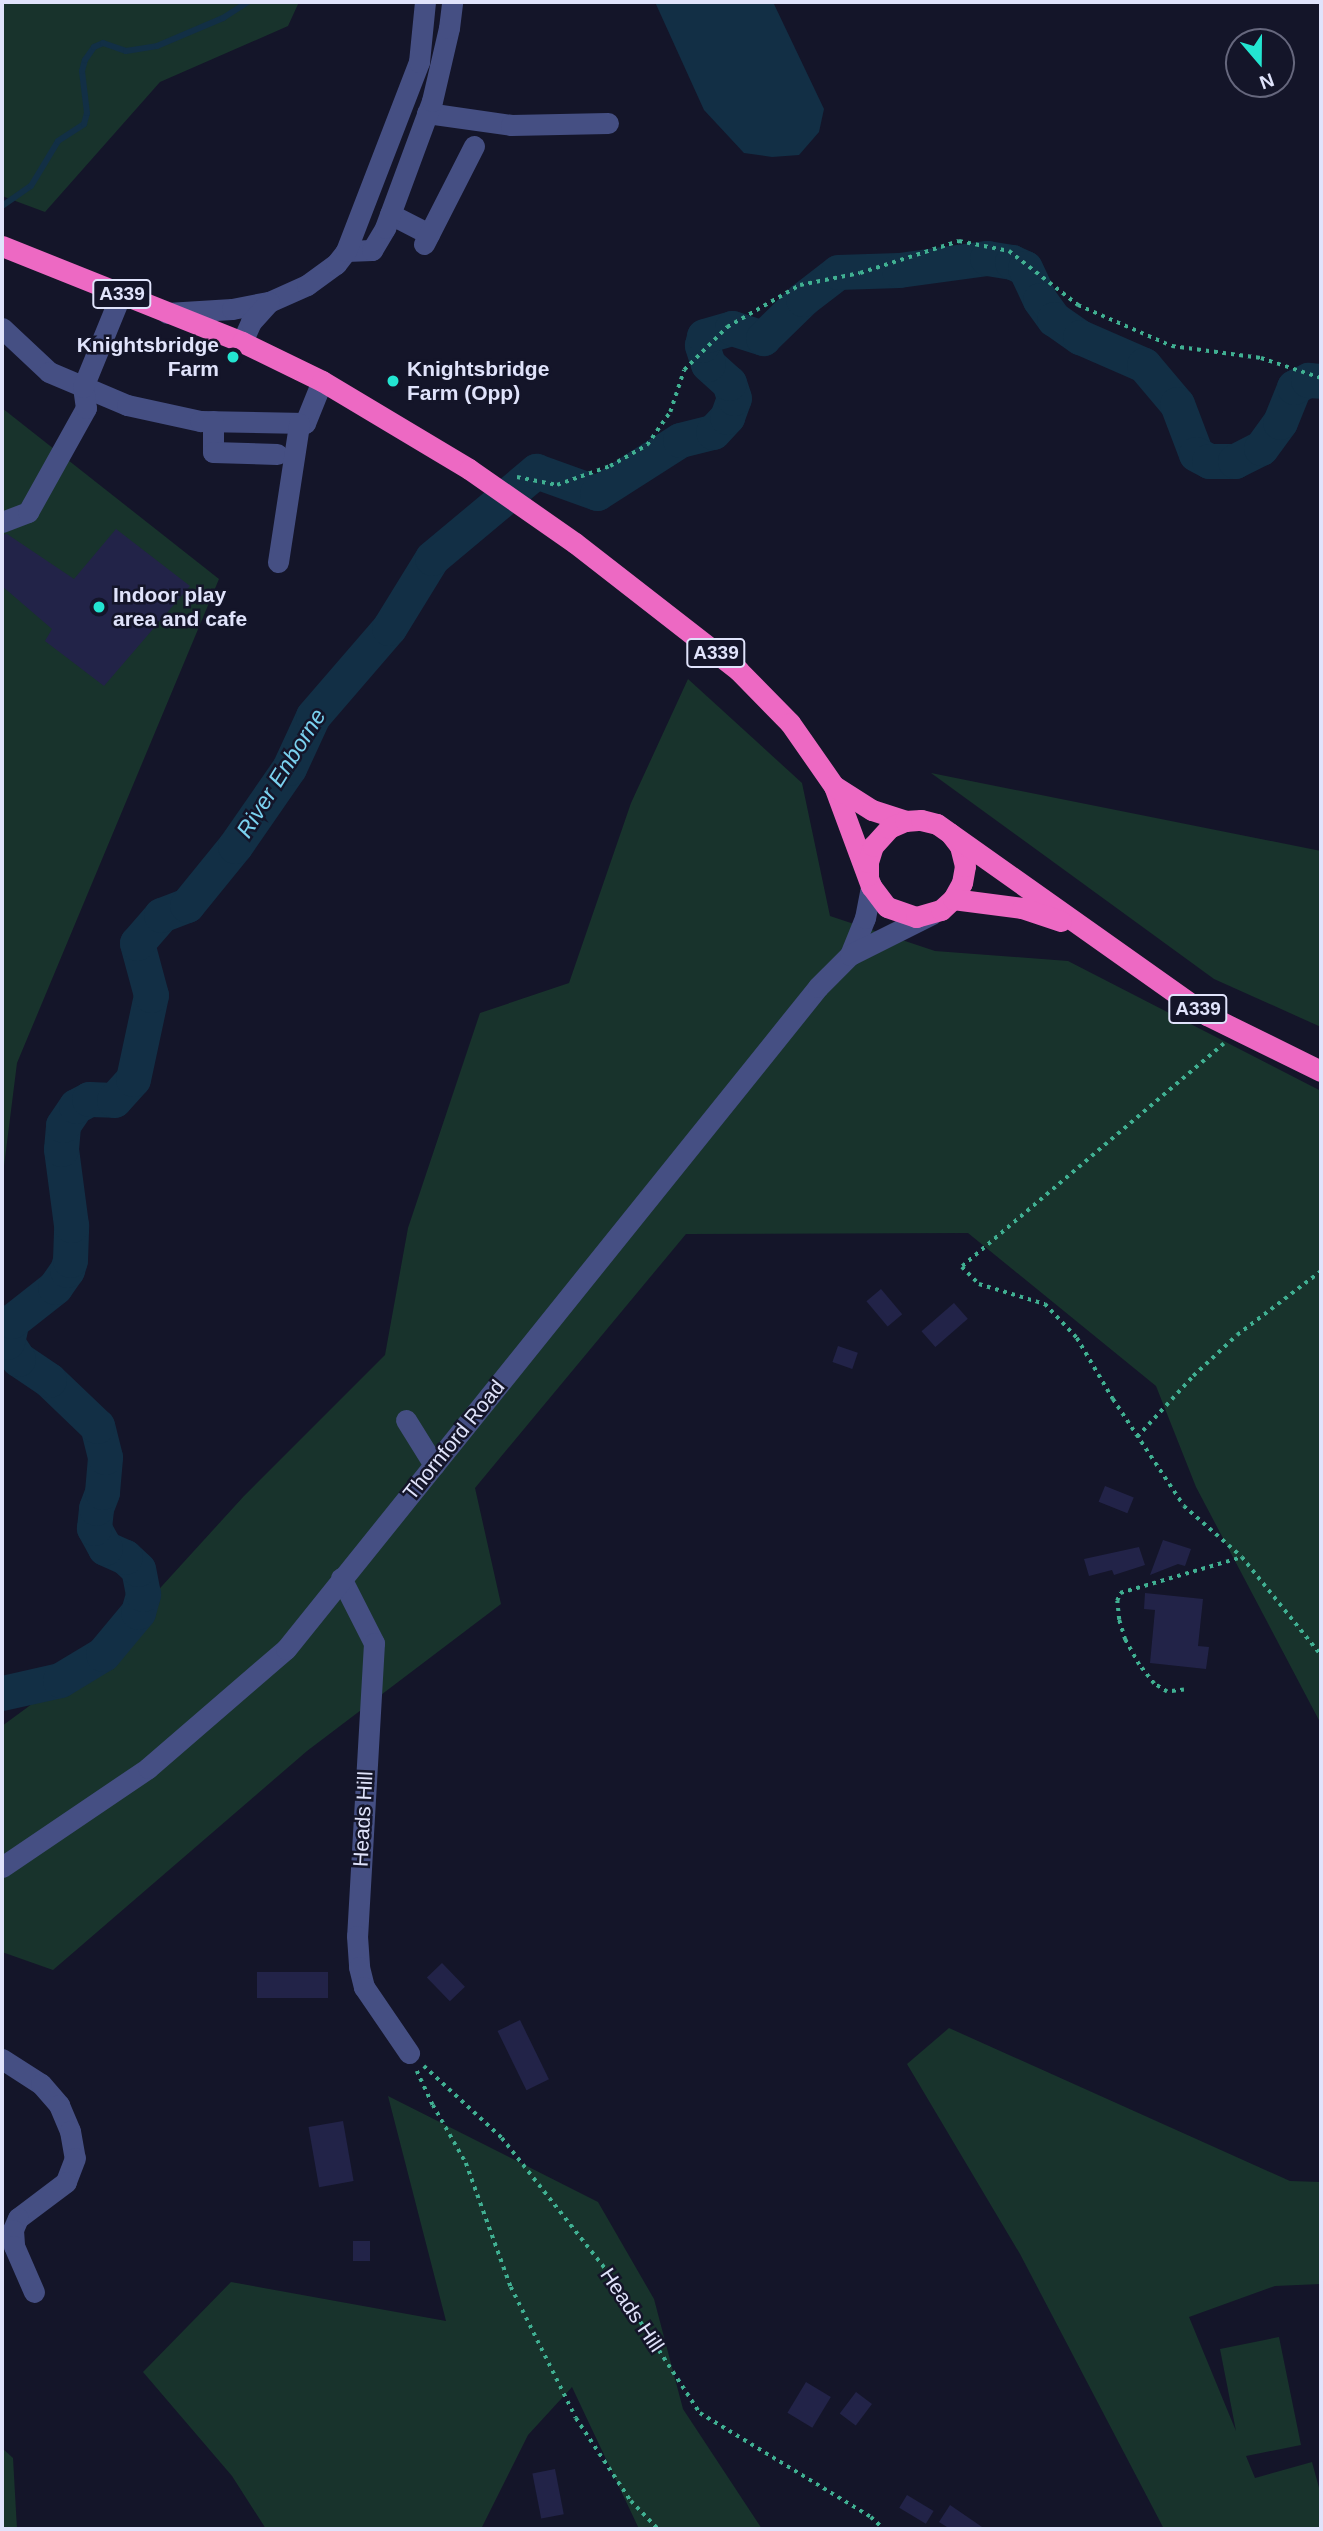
<!DOCTYPE html>
<style>
body{margin:0}
#map{position:relative;width:1323px;height:2531px;overflow:hidden;background:#141529;font-family:Helvetica,sans-serif}
div>[style]{position:absolute}
[style*='--x']{left:calc(var(--x)*1px);top:calc(var(--y)*1px);width:calc(var(--w)*1px);rotate:calc(var(--a)*1deg)}
.green>*{inset:0;background:#18332c}
.water>*{inset:0;background:#122f45}
.stream>*{height:6px;margin:-3px;padding:0 3px;transform-origin:3px;border-radius:3px;background:#122f45}
.river>*{height:35px;margin:-17.5px;padding:0 17.5px;transform-origin:17.5px;border-radius:17.5px;background:#122f45}
.building>*{inset:0;background:#222348;transform-origin:0 0}
.path>*{height:3.5px;margin-top:-1.75px;transform-origin:0;background:repeating-linear-gradient(90deg,#40b092 0 3.5px,transparent 0 8.5px)}
.minor>*{height:21px;margin:-10.5px;padding:0 10.5px;transform-origin:10.5px;border-radius:10.5px;background:#454f83}
.highway>*{height:21px;margin:-10.5px;padding:0 10.5px;transform-origin:10.5px;border-radius:10.5px;background:#ed69c3}
.dots>*{width:19px;height:19px;translate:-50% -50%;box-sizing:border-box;border:4px solid #141529;border-radius:50%}
span{translate:-50% -50%;white-space:nowrap;text-align:center;line-height:1.15;-webkit-text-stroke:5px #141529;paint-order:stroke}
.shield-label span{padding:2px 5px;background:#141529;border:2px solid;border-radius:5px;-webkit-text-stroke-width:0}
.shield-label{font-size:19px;color:#e0e3fb;font-weight:700}
.poi-label{font-size:21px;color:#e0e3fb;font-weight:700}
.right{translate:-100% -50%;text-align:right}
.left{translate:0 -50%;text-align:left}
.street-label{font-size:21px;color:#e0e3fb}
.water-label{font-size:23px;color:#7ad1ef;font-style:italic}
.frame{position:absolute;inset:0;border:4px solid #e0e3fb;pointer-events:none}
.north{position:absolute;left:1225px;top:28px;width:70px;height:70px;box-sizing:border-box;background:#141529;border:2px solid #66677d;border-radius:50%;rotate:160deg;font-size:19px;font-weight:700;line-height:28px;text-align:center;color:#e0e3fb}
.north::after{content:'';display:block;margin:auto;width:24px;height:32px;background:#23e5d1;clip-path:polygon(50% 0,100% 100%,50% 72%,0 100%)}
</style>
<div id="map">
<div class="green">
<i style="clip-path:polygon(2px 2px,299px 2px,288px 26px,160px 82px,45px 212px,2px 196px)"></i>
<i style="clip-path:polygon(2px 408px,219px 579px,17px 1063px,2px 1182px)"></i>
<i style="clip-path:polygon(688px 679px,802px 783px,830px 916px,935px 951px,1068px 961px,1321px 1091px,1321px 1724px,1196px 1487px,1156px 1386px,968px 1233px,686px 1234px,475px 1488px,501px 1604px,307px 1751px,53px 1970px,2px 1952px,2px 1726px,100px 1654px,244px 1496px,385px 1355px,408px 1228px,480px 1013px,569px 983px,631px 803px)"></i>
<i style="clip-path:polygon(931px 773px,1321px 851px,1321px 1027px,1214px 979px)"></i>
<i style="clip-path:polygon(949px 2028px,1290px 2181px,1321px 2182px,1321px 2284px,1275px 2286px,1189px 2317px,1236px 2431px,1220px 2349px,1279px 2337px,1301px 2445px,1246px 2456px,1255px 2478px,1312px 2462px,1321px 2495px,1321px 2529px,1164px 2529px,1020px 2254px,907px 2064px)"></i>
<i style="clip-path:polygon(388px 2096px,598px 2202px,654px 2299px,683px 2409px,762px 2529px,639px 2529px,572px 2387px,528px 2435px,481px 2529px,266px 2529px,232px 2476px,143px 2372px,231px 2282px,446px 2321px)"></i>
<i style="clip-path:polygon(2px 2448px,13px 2458px,17px 2529px,2px 2529px)"></i>
</div>
<div class="water">
<i style="clip-path:polygon(655px 2px,773px 2px,824px 109px,819px 132px,799px 155px,772px 157px,744px 153px,704px 110px)"></i>
</div>
<div class="stream">
<i style="--x:2;--y:206;--w:35;--a:-35"></i>
<i style="--x:31;--y:186;--w:52;--a:-59"></i>
<i style="--x:58;--y:141;--w:31;--a:-33"></i>
<i style="--x:84;--y:124;--w:11;--a:-75"></i>
<i style="--x:87;--y:113;--w:42;--a:-96.8"></i>
<i style="--x:82;--y:71;--w:11;--a:-75"></i>
<i style="--x:85;--y:60;--w:16;--a:-55"></i>
<i style="--x:94;--y:47;--w:10;--a:-24"></i>
<i style="--x:103;--y:43;--w:24;--a:19"></i>
<i style="--x:126;--y:51;--w:31;--a:-9"></i>
<i style="--x:157;--y:46;--w:72;--a:-23"></i>
<i style="--x:223;--y:18;--w:30;--a:-33"></i>
</div>
<div class="river">
<i style="--x:2;--y:1693;--w:59;--a:-12.6"></i>
<i style="--x:60;--y:1680;--w:50;--a:-31.2"></i>
<i style="--x:103;--y:1654;--w:55;--a:-50.2"></i>
<i style="--x:138;--y:1612;--w:19;--a:-74"></i>
<i style="--x:143;--y:1594;--w:25;--a:-101"></i>
<i style="--x:138;--y:1569;--w:18;--a:-137"></i>
<i style="--x:125;--y:1557;--w:22;--a:-156"></i>
<i style="--x:105;--y:1548;--w:23;--a:-119"></i>
<i style="--x:94;--y:1528;--w:20;--a:-84"></i>
<i style="--x:96;--y:1508;--w:17;--a:-69"></i>
<i style="--x:102;--y:1492;--w:35;--a:-85"></i>
<i style="--x:105;--y:1457;--w:32;--a:-104"></i>
<i style="--x:97;--y:1426;--w:66;--a:-136.2"></i>
<i style="--x:49;--y:1380;--w:37;--a:-146"></i>
<i style="--x:18;--y:1359;--w:20;--a:-123"></i>
<i style="--x:7;--y:1342;--w:22;--a:-77"></i>
<i style="--x:12;--y:1321;--w:55;--a:-38.3"></i>
<i style="--x:55;--y:1287;--w:21;--a:-55"></i>
<i style="--x:67;--y:1270;--w:10;--a:-73"></i>
<i style="--x:70;--y:1260;--w:35;--a:-88"></i>
<i style="--x:71;--y:1225;--w:77;--a:-97.5"></i>
<i style="--x:61;--y:1149;--w:24;--a:-85"></i>
<i style="--x:63;--y:1125;--w:23;--a:-56"></i>
<i style="--x:76;--y:1106;--w:15;--a:-28"></i>
<i style="--x:89;--y:1099;--w:25;--a:2"></i>
<i style="--x:114;--y:1100;--w:28;--a:-48"></i>
<i style="--x:133;--y:1079;--w:86;--a:-77.9"></i>
<i style="--x:151;--y:995;--w:54;--a:-105.1"></i>
<i style="--x:137;--y:943;--w:37;--a:-49"></i>
<i style="--x:161;--y:915;--w:28;--a:-21"></i>
<i style="--x:187;--y:905;--w:76;--a:-50.9"></i>
<i style="--x:235;--y:846;--w:95;--a:-55.3"></i>
<i style="--x:289;--y:768;--w:57;--a:-65.2"></i>
<i style="--x:313;--y:716;--w:116;--a:-49.2"></i>
<i style="--x:389;--y:628;--w:82;--a:-58.4"></i>
<i style="--x:432;--y:558;--w:136;--a:-39.9"></i>
<i style="--x:536;--y:471;--w:65;--a:19.8"></i>
<i style="--x:597;--y:493;--w:98;--a:-32.6"></i>
<i style="--x:680;--y:440;--w:34;--a:-14"></i>
<i style="--x:713;--y:432;--w:21;--a:-47"></i>
<i style="--x:727;--y:417;--w:20;--a:-70"></i>
<i style="--x:734;--y:398;--w:16;--a:-108"></i>
<i style="--x:729;--y:383;--w:28;--a:-138"></i>
<i style="--x:708;--y:364;--w:20;--a:-108"></i>
<i style="--x:702;--y:345;--w:9;--a:-77"></i>
<i style="--x:704;--y:336;--w:29;--a:-16"></i>
<i style="--x:732;--y:328;--w:33;--a:18"></i>
<i style="--x:763;--y:338;--w:56;--a:-44.3"></i>
<i style="--x:803;--y:299;--w:44;--a:-37.6"></i>
<i style="--x:838;--y:272;--w:61;--a:-1.9"></i>
<i style="--x:899;--y:270;--w:89;--a:-7.8"></i>
<i style="--x:987;--y:258;--w:25;--a:9"></i>
<i style="--x:1012;--y:262;--w:14;--a:25"></i>
<i style="--x:1025;--y:268;--w:35;--a:65"></i>
<i style="--x:1040;--y:300;--w:24;--a:54"></i>
<i style="--x:1054;--y:319;--w:32;--a:35"></i>
<i style="--x:1080;--y:337;--w:70;--a:23.6"></i>
<i style="--x:1144;--y:365;--w:51;--a:49.8"></i>
<i style="--x:1177;--y:404;--w:53;--a:69.2"></i>
<i style="--x:1196;--y:454;--w:15;--a:28"></i>
<i style="--x:1209;--y:461;--w:26;--a:0"></i>
<i style="--x:1235;--y:461;--w:29;--a:-27"></i>
<i style="--x:1261;--y:448;--w:32;--a:-54"></i>
<i style="--x:1280;--y:422;--w:38;--a:-68"></i>
<i style="--x:1294;--y:387;--w:16;--a:-27"></i>
<i style="--x:1308;--y:380;--w:13;--a:4"></i>
</div>
<div class="building">
<i style="clip-path:polygon(116px 529px,190px 586px,104px 686px,45px 641px,52px 629px,2px 586px,2px 535px,7px 534px,74px 579px)"></i>
<i style="left:881px;top:1289px;width:33px;height:19px;rotate:50deg"></i>
<i style="left:954px;top:1303px;width:21px;height:43px;rotate:49deg"></i>
<i style="left:838px;top:1346px;width:21px;height:17px;rotate:19deg"></i>
<i style="left:1105px;top:1486px;width:31px;height:17px;rotate:22deg"></i>
<i style="clip-path:polygon(1163px 1540px,1191px 1549px,1185px 1566px,1178px 1564px,1150px 1575px)"></i>
<i style="clip-path:polygon(1139px 1547px,1145px 1565px,1114px 1575px,1112px 1570px,1089px 1576px,1084px 1559px)"></i>
<i style="clip-path:polygon(1145px 1593px,1203px 1599px,1198px 1646px,1209px 1647px,1206px 1669px,1150px 1663px,1155px 1610px,1144px 1609px)"></i>
<i style="left:442px;top:1963px;width:33px;height:21px;rotate:46deg"></i>
<i style="left:328px;top:1972px;width:26px;height:71px;rotate:90deg"></i>
<i style="left:520px;top:2020px;width:66px;height:25px;rotate:64deg"></i>
<i style="left:343px;top:2121px;width:61px;height:35px;rotate:80deg"></i>
<i style="left:353px;top:2241px;width:17px;height:20px"></i>
<i style="left:806px;top:2382px;width:29px;height:36px;rotate:31deg"></i>
<i style="left:856px;top:2392px;width:20px;height:27px;rotate:37deg"></i>
<i style="left:555px;top:2469px;width:46px;height:23px;rotate:79deg"></i>
<i style="left:907px;top:2495px;width:31px;height:15px;rotate:31deg"></i>
<i style="clip-path:polygon(950px 2505px,985px 2529px,950px 2529px,939px 2522px)"></i>
</div>
<div class="path">
<i style="--x:517;--y:477;--w:41;--a:11.3"></i>
<i style="--x:557;--y:485;--w:56;--a:-19.7"></i>
<i style="--x:610;--y:466;--w:43;--a:-29.6"></i>
<i style="--x:647;--y:445;--w:40;--a:-55.1"></i>
<i style="--x:670;--y:412;--w:44;--a:-71.6"></i>
<i style="--x:684;--y:370;--w:61;--a:-45"></i>
<i style="--x:727;--y:327;--w:84;--a:-29.9"></i>
<i style="--x:800;--y:285;--w:61;--a:-11.3"></i>
<i style="--x:860;--y:273;--w:104;--a:-17.9"></i>
<i style="--x:959;--y:241;--w:51;--a:11.3"></i>
<i style="--x:1009;--y:251;--w:88;--a:38"></i>
<i style="--x:1078;--y:305;--w:103;--a:23.6"></i>
<i style="--x:1172;--y:346;--w:90;--a:7.7"></i>
<i style="--x:1261;--y:358;--w:63;--a:18.4"></i>
<i style="--x:1224;--y:1044;--w:344;--a:139.6"></i>
<i style="--x:962;--y:1267;--w:24;--a:45"></i>
<i style="--x:979;--y:1284;--w:69;--a:16.9"></i>
<i style="--x:1045;--y:1304;--w:47;--a:46.7"></i>
<i style="--x:1077;--y:1338;--w:71;--a:59.5"></i>
<i style="--x:1113;--y:1399;--w:128;--a:56.4"></i>
<i style="--x:1184;--y:1506;--w:77;--a:41.3"></i>
<i style="--x:1242;--y:1557;--w:126;--a:51.1"></i>
<i style="--x:1137;--y:1437;--w:83;--a:-47.4"></i>
<i style="--x:1193;--y:1376;--w:60;--a:-43"></i>
<i style="--x:1237;--y:1335;--w:106;--a:-37.3"></i>
<i style="--x:1184;--y:1690;--w:17;--a:173"></i>
<i style="--x:1167;--y:1692;--w:15;--a:-148"></i>
<i style="--x:1154;--y:1684;--w:24;--a:-128"></i>
<i style="--x:1139;--y:1665;--w:29;--a:-119"></i>
<i style="--x:1125;--y:1640;--w:21;--a:-107"></i>
<i style="--x:1119;--y:1620;--w:19;--a:-96"></i>
<i style="--x:1117;--y:1601;--w:9;--a:-69"></i>
<i style="--x:1120;--y:1593;--w:127;--a:-16.4"></i>
<i style="--x:424;--y:2066;--w:106;--a:42.7"></i>
<i style="--x:502;--y:2138;--w:171;--a:51.7"></i>
<i style="--x:608;--y:2272;--w:168;--a:56.9"></i>
<i style="--x:700;--y:2413;--w:200;--a:31.3"></i>
<i style="--x:871;--y:2517;--w:18;--a:43"></i>
<i style="--x:417;--y:2071;--w:38;--a:65"></i>
<i style="--x:433;--y:2105;--w:67;--a:60.4"></i>
<i style="--x:466;--y:2163;--w:132;--a:70.1"></i>
<i style="--x:511;--y:2287;--w:146;--a:63.6"></i>
<i style="--x:576;--y:2418;--w:100;--a:56.5"></i>
<i style="--x:631;--y:2501;--w:39;--a:46"></i>
</div>
<div class="minor">
<i style="--x:427;--y:113;--w:85;--a:8.1"></i>
<i style="--x:511;--y:125;--w:97;--a:-1.2"></i>
<i style="--x:390;--y:214;--w:44;--a:27.1"></i>
<i style="--x:424;--y:244;--w:110;--a:-63"></i>
<i style="--x:346;--y:251;--w:26;--a:-2"></i>
<i style="--x:372;--y:250;--w:26;--a:-59"></i>
<i style="--x:385;--y:228;--w:135;--a:-69.7"></i>
<i style="--x:432;--y:101;--w:75;--a:-76.9"></i>
<i style="--x:449;--y:28;--w:26;--a:-83"></i>
<i style="--x:167;--y:313;--w:65;--a:-3.5"></i>
<i style="--x:232;--y:309;--w:38;--a:-11"></i>
<i style="--x:269;--y:302;--w:42;--a:-24.1"></i>
<i style="--x:307;--y:285;--w:36;--a:-36"></i>
<i style="--x:336;--y:264;--w:16;--a:-52"></i>
<i style="--x:346;--y:251;--w:203;--a:-68.9"></i>
<i style="--x:419;--y:62;--w:60;--a:-84.3"></i>
<i style="--x:2;--y:328;--w:64;--a:43.1"></i>
<i style="--x:49;--y:372;--w:85;--a:22.9"></i>
<i style="--x:127;--y:405;--w:75;--a:12.4"></i>
<i style="--x:200;--y:421;--w:105;--a:1.1"></i>
<i style="--x:305;--y:423;--w:45;--a:-68"></i>
<i style="--x:242;--y:342;--w:22;--a:-66"></i>
<i style="--x:251;--y:322;--w:27;--a:-48"></i>
<i style="--x:213;--y:421;--w:31;--a:90"></i>
<i style="--x:213;--y:452;--w:64;--a:1.8"></i>
<i style="--x:2;--y:522;--w:28;--a:-21"></i>
<i style="--x:28;--y:512;--w:119;--a:-60.9"></i>
<i style="--x:86;--y:408;--w:21;--a:-98"></i>
<i style="--x:83;--y:387;--w:100;--a:-67.8"></i>
<i style="--x:278;--y:562;--w:140;--a:-81.3"></i>
<i style="--x:850;--y:955;--w:40;--a:-68"></i>
<i style="--x:865;--y:918;--w:33;--a:-79"></i>
<i style="--x:406;--y:1420;--w:53;--a:58.1"></i>
<i style="--x:341;--y:1578;--w:73;--a:63.1"></i>
<i style="--x:374;--y:1643;--w:293;--a:93.3"></i>
<i style="--x:357;--y:1936;--w:31;--a:86"></i>
<i style="--x:359;--y:1967;--w:21;--a:76"></i>
<i style="--x:364;--y:1987;--w:80;--a:55.7"></i>
<i style="--x:2;--y:1867;--w:176;--a:-34.1"></i>
<i style="--x:148;--y:1768;--w:182;--a:-40.8"></i>
<i style="--x:286;--y:1649;--w:849;--a:-51.21"></i>
<i style="--x:818;--y:987;--w:45;--a:-45"></i>
<i style="--x:850;--y:955;--w:92;--a:-26.6"></i>
<i style="--x:2;--y:2059;--w:46;--a:32.7"></i>
<i style="--x:41;--y:2084;--w:28;--a:49"></i>
<i style="--x:59;--y:2105;--w:28;--a:67"></i>
<i style="--x:70;--y:2131;--w:27;--a:80"></i>
<i style="--x:75;--y:2158;--w:26;--a:111"></i>
<i style="--x:66;--y:2182;--w:60;--a:143.1"></i>
<i style="--x:18;--y:2218;--w:13;--a:113"></i>
<i style="--x:13;--y:2230;--w:16;--a:86"></i>
<i style="--x:14;--y:2246;--w:50;--a:66.5"></i>
</div>
<div class="highway">
<i style="--x:2;--y:246;--w:258;--a:21.8"></i>
<i style="--x:242;--y:342;--w:89;--a:26"></i>
<i style="--x:322;--y:381;--w:171;--a:30.9"></i>
<i style="--x:469;--y:469;--w:129;--a:34.9"></i>
<i style="--x:575;--y:543;--w:207;--a:37.9"></i>
<i style="--x:738;--y:670;--w:74;--a:45.5"></i>
<i style="--x:790;--y:723;--w:77;--a:55.1"></i>
<i style="--x:834;--y:786;--w:107;--a:69.7"></i>
<i style="--x:871;--y:886;--w:26;--a:53"></i>
<i style="--x:887;--y:907;--w:31;--a:19"></i>
<i style="--x:916;--y:917;--w:26;--a:-16"></i>
<i style="--x:941;--y:910;--w:16;--a:-43"></i>
<i style="--x:953;--y:899;--w:18;--a:-61"></i>
<i style="--x:962;--y:883;--w:17;--a:-80"></i>
<i style="--x:965;--y:866;--w:21;--a:-104"></i>
<i style="--x:960;--y:846;--w:16;--a:-128"></i>
<i style="--x:834;--y:786;--w:45;--a:32.3"></i>
<i style="--x:872;--y:810;--w:35;--a:18"></i>
<i style="--x:868;--y:875;--w:13;--a:-90"></i>
<i style="--x:868;--y:862;--w:17;--a:-73"></i>
<i style="--x:873;--y:846;--w:24;--a:-48"></i>
<i style="--x:889;--y:828;--w:17;--a:-24"></i>
<i style="--x:905;--y:821;--w:16;--a:-4"></i>
<i style="--x:921;--y:820;--w:16;--a:14"></i>
<i style="--x:937;--y:824;--w:331;--a:35.3"></i>
<i style="--x:1207;--y:1015;--w:127;--a:26.2"></i>
<i style="--x:953;--y:899;--w:70;--a:7.4"></i>
<i style="--x:1022;--y:908;--w:41;--a:18.4"></i>
</div>
<div class="dots">
<i style="left:233px;top:357px;background:#23e5d1"></i>
<i style="left:393px;top:381px;background:#23e5d1"></i>
<i style="left:99px;top:607px;background:#23e5d1"></i>
</div>
<div class="shield-label">
<span style="left:122px;top:294px">A339</span>
<span style="left:716px;top:653px">A339</span>
<span style="left:1198px;top:1009px">A339</span>
</div>
<div class="poi-label">
<span class="right" style="left:219px;top:357px">Knightsbridge<br>Farm</span>
<span class="left" style="left:407px;top:381px">Knightsbridge<br>Farm (Opp)</span>
<span class="left" style="left:113px;top:607px">Indoor play<br>area and cafe</span>
</div>
<div class="street-label">
<span style="left:454px;top:1440px;rotate:-51deg">Thornford Road</span>
<span style="left:363px;top:1819px;rotate:-87deg">Heads Hill</span>
<span style="left:632px;top:2310px;rotate:56deg">Heads Hill</span>
</div>
<div class="water-label">
<span style="left:281px;top:773px;rotate:-58deg">River Enborne</span>
</div>
<div class="frame"></div>
<div class="north">N</div>
</div>
